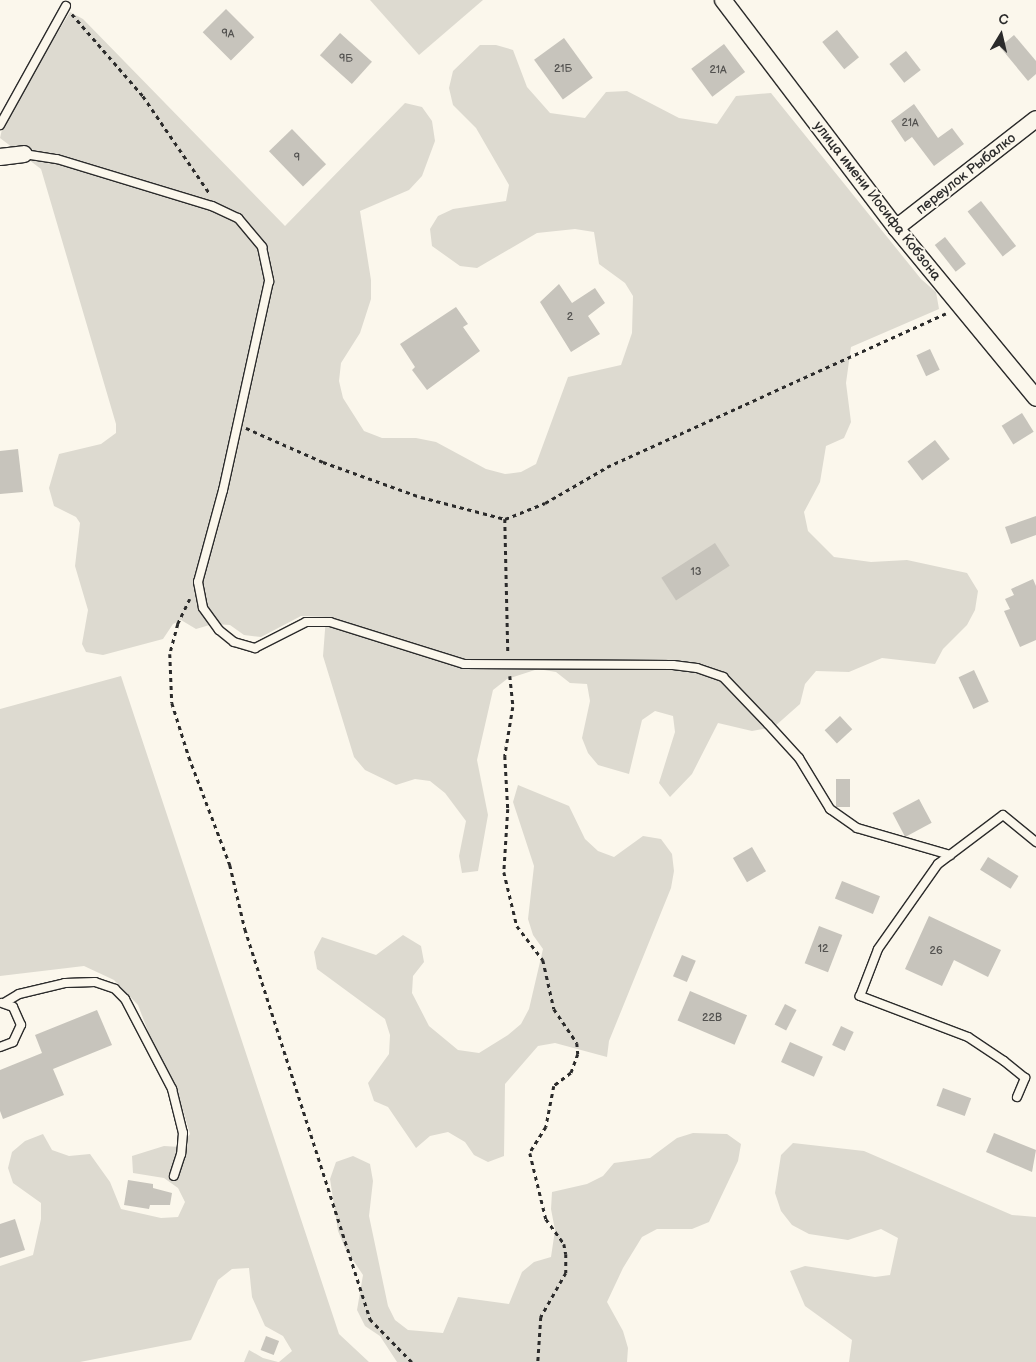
<!DOCTYPE html>
<meta charset="utf-8">
<style>
body{margin:0}
#map{position:relative;width:1036px;height:1362px;overflow:hidden;background:#fbf7ec;font-family:"Balsamiq Sans",sans-serif}
div>[style]{position:absolute}
[style*='--x']{left:calc(var(--x)*1px);top:calc(var(--y)*1px);width:calc(var(--w)*1px);rotate:calc(var(--a)*1deg)}
.green>*{inset:0;background:#dddad0}
.building>*{inset:0;background:#c7c4bc;transform-origin:0 0}
.path>*{height:2.5px;margin-top:-1.25px;transform-origin:0;background:repeating-linear-gradient(90deg,#2b2b2b 0 4px,transparent 0 8px)}
.roads{filter:drop-shadow(1px 0 #2b2b2b) drop-shadow(-1px 0 #2b2b2b) drop-shadow(0 1px #2b2b2b) drop-shadow(0 -1px #2b2b2b)}
.lane>*{height:8px;margin:-4px;padding:0 4px;transform-origin:4px;border-radius:4px;background:#fbf7ec}
.street>*{height:16px;margin:-8px;padding:0 8px;transform-origin:8px;border-radius:8px;background:#fbf7ec}
span{translate:-50% -50%;white-space:nowrap;text-align:center;line-height:1.15;-webkit-text-stroke:4px #fbf7ec;paint-order:stroke}
.number-label{font-size:11px;color:#52514f}
.number-label span{-webkit-text-stroke-width:0}
.street-label{font-size:14px;color:#2b2b2b}
.north{position:absolute;left:976px;top:10px;width:50px;height:50px;-webkit-text-stroke:4px #fbf7ec;paint-order:stroke;rotate:9deg;font-size:14px;font-weight:700;line-height:20px;text-align:center;color:#2b2b2b}
.north::after{content:'';display:block;margin:auto;width:18px;height:22px;background:#2b2b2b;clip-path:polygon(50% 0,100% 100%,50% 72%,0 100%)}
</style>
<div id="map">
<div class="green">
<i style="clip-path:polygon(370px 0,483px 0,419px 55px)"></i>
<i style="clip-path:polygon(70px 12px,83px 19px,285px 226px,405px 103px,422px 107px,432px 121px,435px 141px,422px 176px,409px 190px,360px 211px,371px 280px,371px 299px,360px 333px,341px 363px,339px 381px,343px 398px,364px 431px,382px 438px,416px 438px,436px 442px,486px 469px,505px 474px,521px 472px,536px 464px,568px 377px,621px 365px,632px 333px,633px 296px,625px 283px,599px 264px,594px 232px,575px 229px,537px 233px,477px 268px,460px 266px,432px 246px,430px 229px,438px 216px,453px 209px,506px 201px,509px 185px,476px 128px,453px 105px,449px 88px,453px 71px,480px 45px,496px 45px,513px 50px,527px 87px,550px 113px,585px 118px,606px 92px,627px 91px,679px 118px,717px 124px,736px 96px,771px 93px,921px 279px,936px 292px,939px 309px,851px 347px,846px 383px,851px 422px,844px 438px,826px 446px,820px 482px,804px 512px,808px 531px,834px 557px,871px 562px,907px 560px,967px 573px,978px 591px,975px 610px,967px 625px,943px 649px,935px 664px,882px 658px,849px 672px,816px 671px,805px 684px,800px 704px,774px 727px,752px 731px,718px 723px,692px 774px,670px 797px,659px 783px,675px 732px,673px 716px,655px 711px,642px 720px,629px 774px,598px 765px,588px 753px,582px 738px,590px 701px,587px 684px,570px 683px,556px 672px,538px 669px,507px 679px,493px 690px,477px 760px,488px 815px,478px 871px,462px 873px,459px 856px,466px 821px,445px 793px,430px 781px,415px 779px,396px 785px,365px 770px,354px 757px,323px 656px,326px 617px,301px 616px,261px 637px,244px 635px,230px 625px,213px 624px,196px 629px,181px 620px,173px 624px,163px 639px,103px 655px,86px 652px,82px 644px,88px 610px,75px 566px,80px 523px,76px 517px,54px 506px,49px 488px,59px 454px,101px 444px,116px 433px,116px 424px,41px 169px,0 138px,4px 121px)"></i>
<i style="clip-path:polygon(121px 676px,339px 1334px,369px 1362px,279px 1362px,292px 1351px,283px 1336px,265px 1326px,252px 1297px,249px 1268px,232px 1269px,218px 1280px,191px 1340px,80px 1362px,0 1362px,0 1266px,33px 1255px,41px 1219px,41px 1203px,13px 1183px,8px 1168px,12px 1152px,25px 1141px,43px 1134px,52px 1150px,69px 1156px,90px 1154px,110px 1182px,121px 1209px,161px 1218px,178px 1217px,185px 1202px,178px 1188px,164px 1178px,133px 1173px,132px 1156px,164px 1146px,180px 1147px,190px 1134px,175px 1084px,157px 1055px,138px 1005px,114px 980px,84px 966px,0 976px,0 709px)"></i>
<i style="clip-path:polygon(518px 785px,569px 806px,585px 839px,598px 851px,614px 857px,643px 836px,661px 839px,672px 854px,674px 871px,671px 888px,609px 1041px,607px 1057px,555px 1043px,538px 1046px,505px 1084px,504px 1156px,488px 1162px,474px 1155px,465px 1142px,448px 1132px,430px 1136px,416px 1148px,388px 1107px,374px 1101px,368px 1083px,389px 1054px,390px 1035px,385px 1019px,317px 969px,314px 952px,322px 937px,376px 955px,403px 935px,421px 946px,424px 962px,413px 976px,412px 993px,429px 1026px,458px 1050px,479px 1053px,508px 1035px,521px 1024px,529px 1009px,543px 949px,533px 935px,528px 919px,534px 866px,513px 802px)"></i>
<i style="clip-path:polygon(693px 1133px,727px 1134px,741px 1144px,738px 1161px,709px 1222px,692px 1229px,657px 1229px,642px 1237px,623px 1268px,607px 1302px,623px 1331px,628px 1348px,627px 1362px,397px 1362px,380px 1336px,365px 1326px,357px 1310px,363px 1275px,345px 1248px,338px 1231px,330px 1179px,336px 1162px,353px 1156px,370px 1164px,373px 1181px,369px 1216px,388px 1306px,395px 1320px,408px 1330px,443px 1333px,458px 1297px,509px 1304px,522px 1272px,534px 1262px,551px 1257px,555px 1230px,551px 1209px,552px 1192px,587px 1184px,603px 1176px,614px 1163px,650px 1158px,677px 1138px)"></i>
<i style="clip-path:polygon(793px 1143px,864px 1151px,1012px 1215px,1036px 1217px,1036px 1362px,849px 1362px,852px 1340px,805px 1306px,790px 1271px,805px 1266px,875px 1277px,890px 1275px,898px 1238px,881px 1229px,848px 1240px,809px 1234px,792px 1225px,781px 1211px,775px 1193px,781px 1155px)"></i>
<i style="clip-path:polygon(249px 1350px,263px 1358px,278px 1362px,244px 1362px)"></i>
</div>
<div class="building">
<i style="left:226px;top:9px;width:40px;height:33px;rotate:45deg"></i>
<i style="left:837px;top:30px;width:35px;height:19px;rotate:51deg"></i>
<i style="left:340px;top:33px;width:43px;height:30px;rotate:42deg"></i>
<i style="clip-path:polygon(1014px 35px,1036px 61px,1036px 74px,1028px 81px,1000px 47px)"></i>
<i style="left:564px;top:38px;width:49px;height:37px;rotate:54deg"></i>
<i style="left:724px;top:44px;width:35px;height:41px;rotate:53deg"></i>
<i style="left:906px;top:51px;width:24px;height:21px;rotate:52deg"></i>
<i style="clip-path:polygon(914px 104px,938px 138px,952px 128px,964px 144px,934px 166px,912px 137px,905px 142px,891px 121px)"></i>
<i style="left:292px;top:129px;width:49px;height:32px;rotate:46deg"></i>
<i style="left:981px;top:201px;width:57px;height:17px;rotate:52deg"></i>
<i style="left:945px;top:237px;width:34px;height:13px;rotate:52deg"></i>
<i style="clip-path:polygon(559px 284px,572px 303px,595px 288px,605px 303px,588px 316px,600px 334px,571px 352px,540px 302px)"></i>
<i style="clip-path:polygon(456px 307px,468px 324px,463px 327px,480px 351px,427px 390px,412px 370px,415px 367px,400px 344px)"></i>
<i style="left:930px;top:349px;width:23px;height:15px;rotate:65deg"></i>
<i style="left:1022px;top:413px;width:22px;height:24px;rotate:58deg"></i>
<i style="left:935px;top:440px;width:24px;height:35px;rotate:52deg"></i>
<i style="clip-path:polygon(18px 449px,23px 492px,0 494px,0 451px)"></i>
<i style="clip-path:polygon(1036px 516px,1036px 535px,1011px 544px,1005px 527px)"></i>
<i style="left:715px;top:543px;width:27px;height:64px;rotate:57deg"></i>
<i style="clip-path:polygon(1033px 579px,1036px 586px,1036px 640px,1020px 647px,1004px 611px,1010px 609px,1005px 599px,1014px 595px,1011px 589px)"></i>
<i style="left:974px;top:670px;width:35px;height:17px;rotate:65deg"></i>
<i style="left:840px;top:716px;width:18px;height:21px;rotate:47deg"></i>
<i style="left:836px;top:779px;width:14px;height:28px"></i>
<i style="left:919px;top:799px;width:27px;height:30px;rotate:62deg"></i>
<i style="left:752px;top:847px;width:28px;height:22px;rotate:60deg"></i>
<i style="left:988px;top:857px;width:36px;height:15px;rotate:32deg"></i>
<i style="left:842px;top:881px;width:41px;height:19px;rotate:22deg"></i>
<i style="clip-path:polygon(929px 916px,1001px 950px,988px 977px,954px 960px,942px 986px,905px 969px)"></i>
<i style="left:819px;top:926px;width:25px;height:40px;rotate:21deg"></i>
<i style="left:682px;top:955px;width:15px;height:23px;rotate:23deg"></i>
<i style="left:690px;top:991px;width:62px;height:32px;rotate:23deg"></i>
<i style="left:785px;top:1004px;width:13px;height:23px;rotate:27deg"></i>
<i style="clip-path:polygon(97px 1010px,112px 1045px,53px 1069px,64px 1095px,3px 1119px,0 1111px,0 1070px,42px 1053px,35px 1035px)"></i>
<i style="left:841px;top:1026px;width:14px;height:21px;rotate:25deg"></i>
<i style="left:790px;top:1042px;width:36px;height:22px;rotate:24deg"></i>
<i style="left:943px;top:1088px;width:30px;height:19px;rotate:20deg"></i>
<i style="clip-path:polygon(994px 1133px,1036px 1150px,1032px 1172px,986px 1152px)"></i>
<i style="clip-path:polygon(128px 1180px,153px 1184px,153px 1188px,172px 1193px,170px 1205px,150px 1205px,149px 1209px,124px 1205px)"></i>
<i style="clip-path:polygon(15px 1219px,25px 1250px,0 1258px,0 1224px)"></i>
<i style="left:266px;top:1336px;width:14px;height:15px;rotate:21deg"></i>
</div>
<div class="path">
<i style="--x:72;--y:14;--w:108;--a:49.1"></i>
<i style="--x:143;--y:96;--w:119;--a:55.6"></i>
<i style="--x:246;--y:428;--w:84;--a:23.8"></i>
<i style="--x:323;--y:462;--w:104;--a:19.7"></i>
<i style="--x:421;--y:497;--w:87;--a:14.7"></i>
<i style="--x:505;--y:519;--w:43;--a:-21.8"></i>
<i style="--x:545;--y:503;--w:72;--a:-30.1"></i>
<i style="--x:607;--y:467;--w:372;--a:-24.4"></i>
<i style="--x:505;--y:519;--w:134;--a:88.7"></i>
<i style="--x:190;--y:599;--w:28;--a:116"></i>
<i style="--x:178;--y:624;--w:31;--a:105"></i>
<i style="--x:170;--y:654;--w:49;--a:87.7"></i>
<i style="--x:172;--y:703;--w:57;--a:72.5"></i>
<i style="--x:189;--y:757;--w:116;--a:69.2"></i>
<i style="--x:230;--y:865;--w:66;--a:76.8"></i>
<i style="--x:245;--y:929;--w:410;--a:72.2"></i>
<i style="--x:370;--y:1319;--w:60;--a:45.7"></i>
<i style="--x:510;--y:676;--w:31;--a:84"></i>
<i style="--x:513;--y:707;--w:50;--a:99.3"></i>
<i style="--x:505;--y:756;--w:53;--a:86.8"></i>
<i style="--x:508;--y:809;--w:63;--a:93.6"></i>
<i style="--x:504;--y:872;--w:56;--a:76.5"></i>
<i style="--x:517;--y:926;--w:43;--a:52.6"></i>
<i style="--x:543;--y:960;--w:50;--a:77.3"></i>
<i style="--x:554;--y:1009;--w:41;--a:55.9"></i>
<i style="--x:577;--y:1043;--w:11;--a:85"></i>
<i style="--x:578;--y:1054;--w:20;--a:110"></i>
<i style="--x:571;--y:1073;--w:21;--a:143"></i>
<i style="--x:554;--y:1086;--w:42;--a:101"></i>
<i style="--x:546;--y:1127;--w:31;--a:122"></i>
<i style="--x:530;--y:1153;--w:68;--a:76.4"></i>
<i style="--x:546;--y:1219;--w:31;--a:54"></i>
<i style="--x:564;--y:1244;--w:10;--a:79"></i>
<i style="--x:566;--y:1254;--w:19;--a:90"></i>
<i style="--x:566;--y:1273;--w:51;--a:119.6"></i>
<i style="--x:541;--y:1317;--w:45;--a:93.8"></i>
</div>
<div class="roads">
<div class="lane">
<i style="--x:0;--y:125;--w:136;--a:-61"></i>
<i style="--x:24;--y:154;--w:33;--a:9"></i>
<i style="--x:57;--y:159;--w:162;--a:16.9"></i>
<i style="--x:212;--y:206;--w:29;--a:25"></i>
<i style="--x:238;--y:218;--w:38;--a:50"></i>
<i style="--x:262;--y:247;--w:35;--a:78"></i>
<i style="--x:269;--y:281;--w:214;--a:102.4"></i>
<i style="--x:223;--y:490;--w:95;--a:105.2"></i>
<i style="--x:198;--y:582;--w:26;--a:79"></i>
<i style="--x:203;--y:608;--w:27;--a:54"></i>
<i style="--x:219;--y:630;--w:19;--a:39"></i>
<i style="--x:234;--y:642;--w:22;--a:16"></i>
<i style="--x:255;--y:648;--w:57;--a:-27"></i>
<i style="--x:306;--y:622;--w:24;--a:0"></i>
<i style="--x:330;--y:622;--w:140;--a:17.4"></i>
<i style="--x:464;--y:664;--w:209;--a:0.3"></i>
<i style="--x:673;--y:665;--w:24;--a:7"></i>
<i style="--x:697;--y:668;--w:28;--a:19"></i>
<i style="--x:723;--y:677;--w:65;--a:46.2"></i>
<i style="--x:768;--y:724;--w:46;--a:47.6"></i>
<i style="--x:799;--y:758;--w:60;--a:58.7"></i>
<i style="--x:830;--y:809;--w:33;--a:35"></i>
<i style="--x:857;--y:828;--w:97;--a:16.2"></i>
<i style="--x:4;--y:1003;--w:17;--a:-31"></i>
<i style="--x:19;--y:994;--w:47;--a:-13.4"></i>
<i style="--x:65;--y:983;--w:30;--a:-2"></i>
<i style="--x:95;--y:982;--w:21;--a:19"></i>
<i style="--x:115;--y:989;--w:14;--a:45"></i>
<i style="--x:125;--y:999;--w:102;--a:62.4"></i>
<i style="--x:172;--y:1089;--w:45;--a:76"></i>
<i style="--x:183;--y:1133;--w:21;--a:95"></i>
<i style="--x:181;--y:1154;--w:23;--a:108"></i>
<i style="--x:0;--y:1047;--w:14;--a:-21"></i>
<i style="--x:13;--y:1042;--w:19;--a:-65"></i>
<i style="--x:21;--y:1025;--w:20;--a:-114"></i>
<i style="--x:13;--y:1007;--w:12;--a:-160"></i>
<i style="--x:1017;--y:1097;--w:21;--a:-67"></i>
<i style="--x:1025;--y:1078;--w:27;--a:-141"></i>
<i style="--x:1004;--y:1061;--w:43;--a:-146.3"></i>
<i style="--x:968;--y:1037;--w:116;--a:-159.2"></i>
<i style="--x:860;--y:996;--w:50;--a:-69"></i>
<i style="--x:878;--y:949;--w:104;--a:-54.8"></i>
<i style="--x:938;--y:864;--w:81;--a:-37"></i>
<i style="--x:1003;--y:815;--w:43;--a:39.3"></i>
</div>
<div class="street">
<i style="--x:723;--y:0;--w:286;--a:52.8"></i>
<i style="--x:896;--y:228;--w:220;--a:50.5"></i>
<i style="--x:0;--y:157;--w:24;--a:-7"></i>
<i style="--x:896;--y:228;--w:177;--a:-37.9"></i>
</div>
</div>
<div class="number-label">
<span style="left:228px;top:34px">9А</span>
<span style="left:346px;top:59px">9Б</span>
<span style="left:563px;top:69px">21Б</span>
<span style="left:718px;top:70px">21А</span>
<span style="left:910px;top:123px">21А</span>
<span style="left:297px;top:158px">9</span>
<span style="left:570px;top:317px">2</span>
<span style="left:696px;top:572px">13</span>
<span style="left:823px;top:949px">12</span>
<span style="left:936px;top:951px">26</span>
<span style="left:712px;top:1018px">22В</span>
</div>
<div class="street-label">
<span style="left:966px;top:174px;rotate:-38deg">переулок Рыбалко</span>
<span style="left:877px;top:201px;rotate:52deg">улица имени Иосифа Кобзона</span>
</div>
<div class="north">С</div>
</div>
